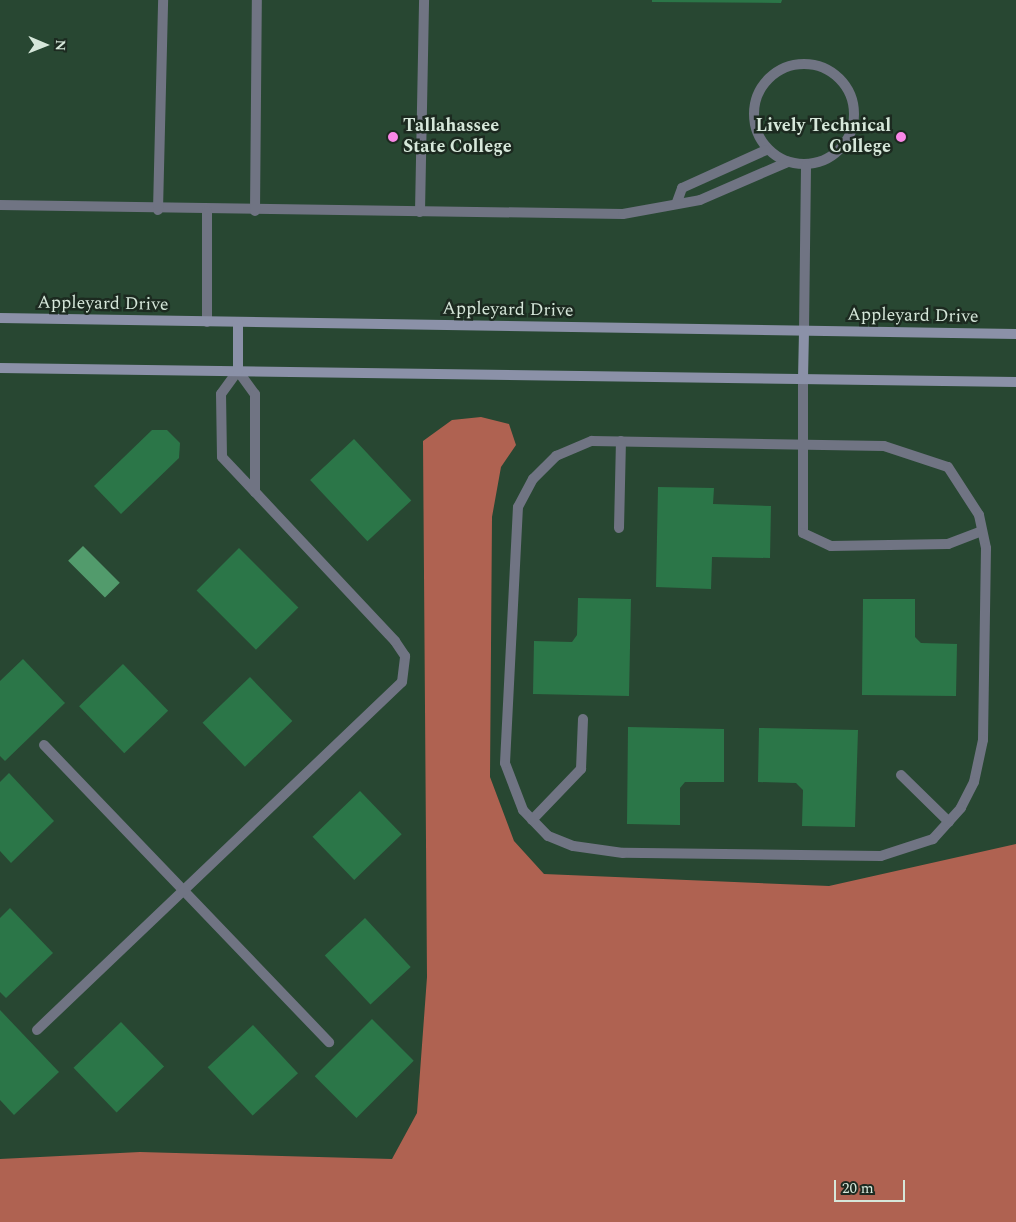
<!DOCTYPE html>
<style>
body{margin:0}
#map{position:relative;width:1016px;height:1222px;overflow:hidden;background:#284732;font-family:Spectral,serif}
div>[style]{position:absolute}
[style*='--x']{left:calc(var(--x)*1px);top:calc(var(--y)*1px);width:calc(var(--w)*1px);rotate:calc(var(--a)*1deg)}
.forest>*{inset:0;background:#af6251}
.water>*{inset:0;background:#529b6c;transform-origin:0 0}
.building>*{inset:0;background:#2b7648;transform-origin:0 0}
.lane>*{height:10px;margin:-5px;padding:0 5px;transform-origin:5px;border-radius:5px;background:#707483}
.lane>.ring{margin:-5px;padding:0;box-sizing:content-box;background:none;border:10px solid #707483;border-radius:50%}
.secondary>*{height:10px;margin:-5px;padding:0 5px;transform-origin:5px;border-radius:5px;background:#8b91a8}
.dots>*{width:14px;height:14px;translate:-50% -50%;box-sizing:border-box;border:2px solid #1c2a20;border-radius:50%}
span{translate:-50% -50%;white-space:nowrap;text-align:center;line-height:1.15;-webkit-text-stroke:5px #1c2a20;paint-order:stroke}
.poi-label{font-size:18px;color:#d6e7da;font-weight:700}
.left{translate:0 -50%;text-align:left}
.right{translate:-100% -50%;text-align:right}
.street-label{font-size:18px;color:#d6e7da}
.north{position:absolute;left:20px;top:20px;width:50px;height:50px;-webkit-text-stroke:4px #1c2a20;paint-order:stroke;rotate:91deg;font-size:14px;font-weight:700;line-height:20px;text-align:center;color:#d6e7da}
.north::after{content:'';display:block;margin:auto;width:18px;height:22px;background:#d6e7da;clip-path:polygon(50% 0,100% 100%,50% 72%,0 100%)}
.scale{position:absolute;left:834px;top:1180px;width:71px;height:22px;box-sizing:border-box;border:2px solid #d6e7da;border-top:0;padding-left:6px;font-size:15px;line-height:18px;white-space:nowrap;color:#d6e7da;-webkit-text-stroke:4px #1c2a20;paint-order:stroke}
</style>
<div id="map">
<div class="forest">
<i style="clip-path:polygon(481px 417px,509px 424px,516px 445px,501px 467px,492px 517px,490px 777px,514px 841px,544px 874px,829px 886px,1016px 844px,1016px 1222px,0 1222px,0 1159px,140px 1152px,392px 1159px,417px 1113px,427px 977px,423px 441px,452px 420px)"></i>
</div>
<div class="water">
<i style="left:83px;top:546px;width:52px;height:21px;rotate:45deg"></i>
</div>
<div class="building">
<i style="clip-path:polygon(652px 0,782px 0,781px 3px,652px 2px)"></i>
<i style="clip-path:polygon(152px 430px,167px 430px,180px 443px,179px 458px,121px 514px,94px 486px)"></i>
<i style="left:354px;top:439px;width:84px;height:60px;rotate:47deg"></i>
<i style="clip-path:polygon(658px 487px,714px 488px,713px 504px,771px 506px,770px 558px,712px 557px,711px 589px,656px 587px)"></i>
<i style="left:239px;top:548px;width:84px;height:60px;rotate:45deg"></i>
<i style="clip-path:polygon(578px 598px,631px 599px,629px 696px,533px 694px,534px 641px,572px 642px,577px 635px)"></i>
<i style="clip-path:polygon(863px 599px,915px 599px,915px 637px,921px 643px,957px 644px,956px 696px,862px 695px)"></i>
<i style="clip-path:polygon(23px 659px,65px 703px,5px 761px,0 756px,0 681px)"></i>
<i style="left:123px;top:664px;width:65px;height:61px;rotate:46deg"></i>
<i style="left:250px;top:677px;width:61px;height:66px;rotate:46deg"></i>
<i style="clip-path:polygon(628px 727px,724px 729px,724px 782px,685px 782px,680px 788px,680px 825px,627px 824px)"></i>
<i style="clip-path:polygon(759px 728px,858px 730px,855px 827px,802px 826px,803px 790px,796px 783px,758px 782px)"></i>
<i style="clip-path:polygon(9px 773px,54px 821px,11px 863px,0 851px,0 782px)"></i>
<i style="left:360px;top:791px;width:60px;height:66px;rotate:46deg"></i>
<i style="clip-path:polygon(10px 908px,53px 953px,6px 998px,0 992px,0 918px)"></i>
<i style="left:365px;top:918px;width:67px;height:55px;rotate:47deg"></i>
<i style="clip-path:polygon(0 1010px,59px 1072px,14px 1115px,0 1100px)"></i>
<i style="left:372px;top:1019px;width:59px;height:81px;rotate:45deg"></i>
<i style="left:121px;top:1022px;width:62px;height:66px;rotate:46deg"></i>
<i style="left:253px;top:1025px;width:66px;height:62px;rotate:47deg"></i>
</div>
<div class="lane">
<i class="ring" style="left:754px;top:64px;width:90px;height:90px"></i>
<i style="--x:677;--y:202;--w:15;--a:-70"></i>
<i style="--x:682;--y:188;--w:92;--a:-24.3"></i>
<i style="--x:0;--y:205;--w:623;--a:0.83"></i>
<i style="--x:623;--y:214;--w:78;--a:-10.3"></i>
<i style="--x:700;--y:200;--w:96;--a:-23.4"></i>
<i style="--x:158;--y:210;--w:210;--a:-88.6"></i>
<i style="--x:255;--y:211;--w:211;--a:-89.5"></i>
<i style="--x:420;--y:212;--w:212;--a:-88.9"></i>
<i style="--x:207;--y:322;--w:111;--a:-90"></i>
<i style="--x:804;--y:331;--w:166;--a:-89.3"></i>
<i style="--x:803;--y:379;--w:154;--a:90"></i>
<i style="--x:803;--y:533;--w:31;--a:25"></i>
<i style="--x:831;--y:546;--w:117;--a:-1"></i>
<i style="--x:948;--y:544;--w:36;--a:-21"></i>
<i style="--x:592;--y:441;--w:292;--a:1"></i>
<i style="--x:884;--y:446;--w:67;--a:18.2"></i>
<i style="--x:948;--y:467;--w:57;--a:57.1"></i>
<i style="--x:979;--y:515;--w:34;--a:78"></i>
<i style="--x:986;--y:548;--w:192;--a:90.9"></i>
<i style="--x:983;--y:740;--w:43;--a:102.1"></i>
<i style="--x:974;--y:782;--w:29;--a:117"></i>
<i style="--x:961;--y:808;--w:42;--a:132.1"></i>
<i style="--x:933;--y:839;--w:55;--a:161.9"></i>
<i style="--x:881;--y:856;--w:258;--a:-179.3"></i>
<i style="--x:623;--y:853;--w:50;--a:-172"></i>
<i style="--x:573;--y:846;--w:27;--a:-158"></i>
<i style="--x:548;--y:836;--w:36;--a:-134"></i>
<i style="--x:523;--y:810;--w:50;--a:-111"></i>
<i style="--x:505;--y:763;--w:256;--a:-87.1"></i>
<i style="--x:518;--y:507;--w:32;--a:-62"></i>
<i style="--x:533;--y:479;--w:33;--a:-45"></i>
<i style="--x:556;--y:456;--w:39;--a:-23"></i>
<i style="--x:619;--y:528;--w:87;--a:-88.7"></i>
<i style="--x:44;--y:745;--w:412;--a:46.2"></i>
<i style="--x:901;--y:775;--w:67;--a:44.4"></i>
<i style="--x:532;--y:820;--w:71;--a:-46.1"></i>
<i style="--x:581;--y:769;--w:50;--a:-87.7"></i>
<i style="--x:37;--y:1030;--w:504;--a:-43.63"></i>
<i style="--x:402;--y:682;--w:26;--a:-83"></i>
<i style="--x:405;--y:656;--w:18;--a:-124"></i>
<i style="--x:395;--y:641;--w:204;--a:-133.2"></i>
<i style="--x:255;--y:492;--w:48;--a:-133.3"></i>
<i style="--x:222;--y:457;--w:63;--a:-90.9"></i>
<i style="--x:221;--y:394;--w:29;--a:-54"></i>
<i style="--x:238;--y:371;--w:29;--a:54"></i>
<i style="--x:255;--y:394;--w:98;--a:90"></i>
</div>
<div class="secondary">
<i style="--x:0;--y:318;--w:1016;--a:0.9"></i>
<i style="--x:0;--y:368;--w:1016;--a:0.79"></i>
<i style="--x:238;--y:371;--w:49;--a:-90"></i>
<i style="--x:803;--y:379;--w:48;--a:-88.8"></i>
</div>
<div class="dots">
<i style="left:393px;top:137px;background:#fa87e7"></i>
<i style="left:901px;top:137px;background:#fa87e7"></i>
</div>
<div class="poi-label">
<span class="left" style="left:403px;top:137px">Tallahassee<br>State College</span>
<span class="right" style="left:891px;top:137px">Lively Technical<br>College</span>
</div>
<div class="street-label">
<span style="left:103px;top:304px;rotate:1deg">Appleyard Drive</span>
<span style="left:508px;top:310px;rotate:1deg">Appleyard Drive</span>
<span style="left:913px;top:316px;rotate:1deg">Appleyard Drive</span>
</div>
<div class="north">N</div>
<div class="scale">20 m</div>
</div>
